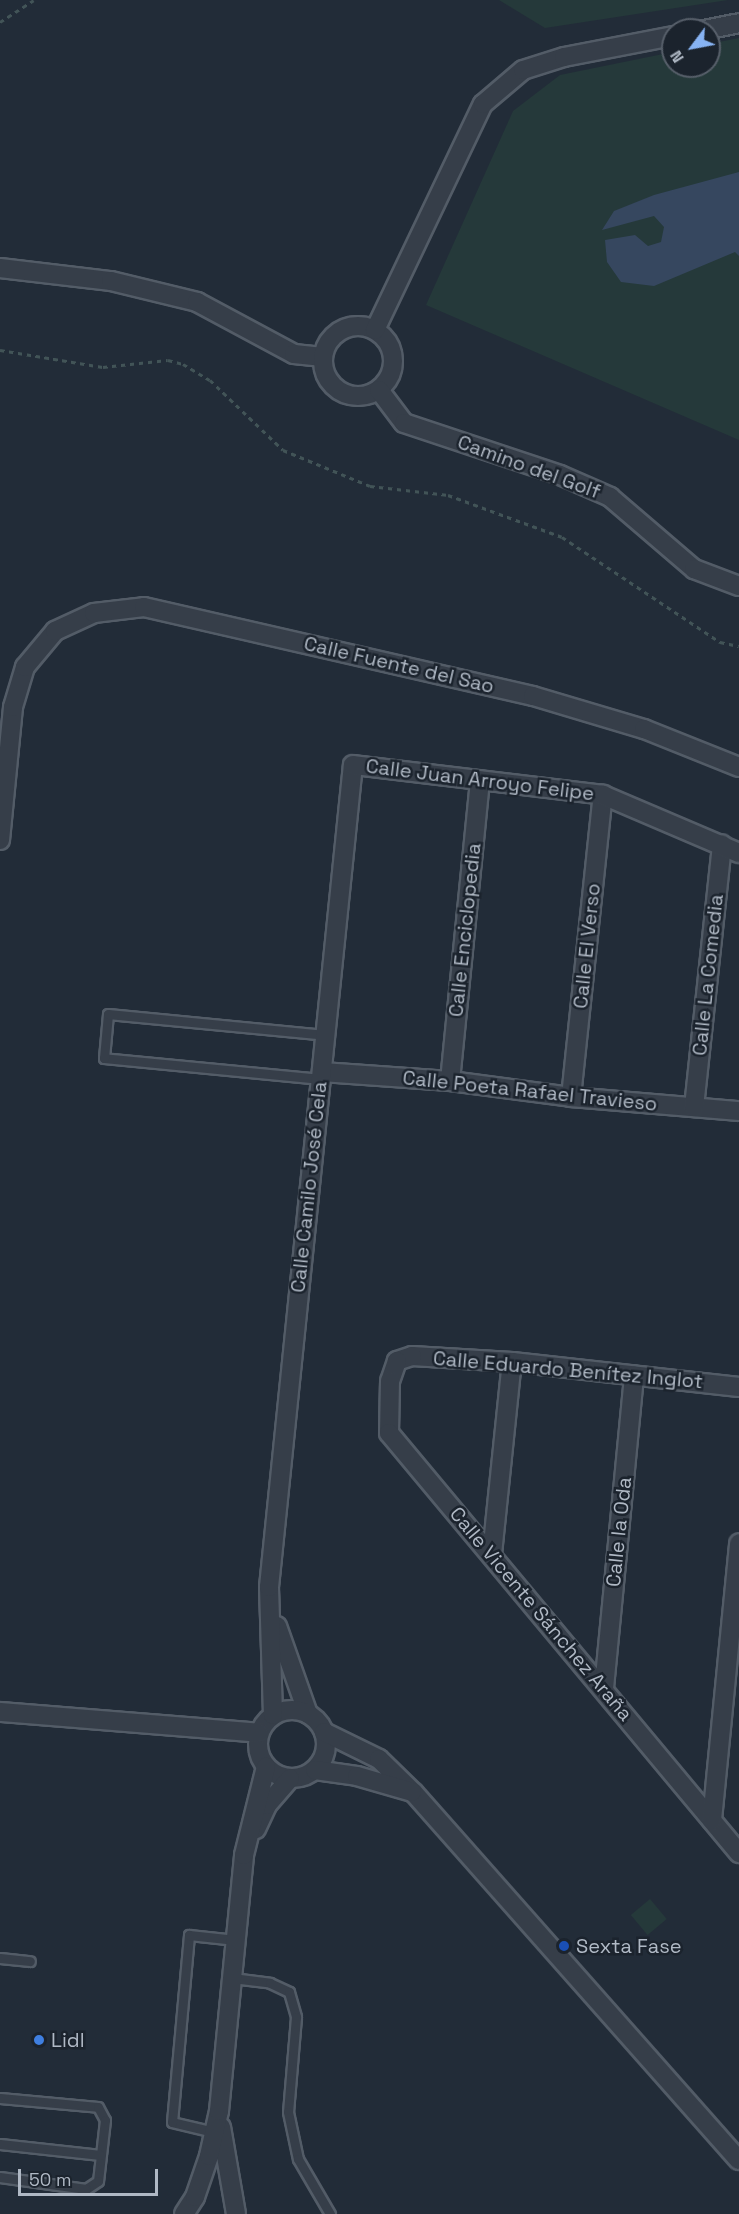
<!DOCTYPE html>
<meta charset="utf-8">
<style>
body{margin:0}
#map{position:relative;width:739px;height:2214px;overflow:hidden;background:#222c38;font-family:"Space Grotesk",sans-serif}
div>[style]{position:absolute}
[style*='--x']{left:calc(var(--x)*1px);top:calc(var(--y)*1px);width:calc(var(--w)*1px);rotate:calc(var(--a)*1deg)}
.green>*{inset:0;background:#25393a;transform-origin:0 0}
.water>*{inset:0;background:#36475f}
.path>*{height:3px;margin-top:-1.5px;transform-origin:0;background:repeating-linear-gradient(90deg,#425457 0 4.5px,transparent 0 9px)}
.roads{filter:drop-shadow(2px 0 #535c67) drop-shadow(-2px 0 #535c67) drop-shadow(0 2px #535c67) drop-shadow(0 -2px #535c67)}
.service>*{height:9px;margin:-4.5px;padding:0 4.5px;transform-origin:4.5px;border-radius:4.5px;background:#363e49}
.minor>*{height:18px;margin:-9px;padding:0 9px;transform-origin:9px;border-radius:9px;background:#363e49}
.minor>.ring{margin:-9px;padding:0;box-sizing:content-box;background:none;border:18px solid #363e49;border-radius:50%}
.dots>*{width:16px;height:16px;translate:-50% -50%;box-sizing:border-box;border:3px solid #1b232d;border-radius:50%}
span{translate:-50% -50%;white-space:nowrap;text-align:center;line-height:1.15;-webkit-text-stroke:5px #1b232d;paint-order:stroke}
.street-label{font-size:20px;color:#b0b9c5}
.poi-label{font-size:20px;color:#b0b9c5}
.left{translate:0 -50%;text-align:left}
.north{position:absolute;left:661px;top:18px;width:60px;height:60px;box-sizing:border-box;background:#1b232d;border:2px solid #575f6a;border-radius:50%;rotate:238deg;font-size:16px;font-weight:700;line-height:24px;text-align:center;color:#b0b9c5}
.north::after{content:'';display:block;margin:auto;width:21px;height:27px;background:#87b3f3;clip-path:polygon(50% 0,100% 100%,50% 72%,0 100%)}
.scale{position:absolute;left:18px;top:2169px;width:140px;height:27px;box-sizing:border-box;border:3px solid #b0b9c5;border-top:0;padding-left:8px;font-size:18px;line-height:21px;white-space:nowrap;color:#b0b9c5;-webkit-text-stroke:4px #1b232d;paint-order:stroke}
</style>
<div id="map">
<div class="green">
<i style="clip-path:polygon(499px 0,728px 0,545px 28px)"></i>
<i style="clip-path:polygon(739px 38px,739px 440px,426px 305px,513px 111px,560px 75px,673px 52px,673px 66px,709px 66px,709px 44px)"></i>
<i style="left:650px;top:1899px;width:26px;height:25px;rotate:50deg"></i>
</div>
<div class="water">
<i style="clip-path:polygon(739px 172px,739px 256px,735px 252px,654px 286px,621px 282px,607px 262px,605px 240px,635px 235px,648px 246px,661px 242px,664px 227px,654px 216px,602px 230px,614px 211px,654px 195px)"></i>
</div>
<div class="path">
<i style="--x:0;--y:22;--w:40;--a:-32.9"></i>
<i style="--x:0;--y:350;--w:104;--a:9.4"></i>
<i style="--x:103;--y:367;--w:65;--a:-6.1"></i>
<i style="--x:168;--y:360;--w:16;--a:15"></i>
<i style="--x:183;--y:364;--w:31;--a:31"></i>
<i style="--x:210;--y:380;--w:101;--a:43.8"></i>
<i style="--x:283;--y:450;--w:94;--a:22.5"></i>
<i style="--x:370;--y:486;--w:79;--a:6.6"></i>
<i style="--x:448;--y:495;--w:121;--a:20.2"></i>
<i style="--x:562;--y:537;--w:190;--a:33.6"></i>
<i style="--x:720;--y:642;--w:19;--a:12"></i>
</div>
<div class="roads">
<div class="service">
<i style="--x:321;--y:1079;--w:218;--a:-174.5"></i>
<i style="--x:104;--y:1058;--w:44;--a:-84.8"></i>
<i style="--x:108;--y:1014;--w:218;--a:5.5"></i>
<i style="--x:0;--y:1958;--w:30;--a:6"></i>
<i style="--x:232;--y:1978;--w:38;--a:7"></i>
<i style="--x:270;--y:1983;--w:21;--a:25"></i>
<i style="--x:289;--y:1992;--w:26;--a:74"></i>
<i style="--x:296;--y:2017;--w:95;--a:94.8"></i>
<i style="--x:288;--y:2112;--w:48;--a:78"></i>
<i style="--x:298;--y:2159;--w:64;--a:59.8"></i>
<i style="--x:0;--y:2098;--w:98;--a:5.2"></i>
<i style="--x:98;--y:2107;--w:15;--a:62"></i>
<i style="--x:105;--y:2120;--w:61;--a:96.5"></i>
<i style="--x:98;--y:2181;--w:14;--a:146"></i>
<i style="--x:86;--y:2189;--w:87;--a:-172.1"></i>
<i style="--x:214;--y:2132;--w:43;--a:-166.6"></i>
<i style="--x:172;--y:2122;--w:188;--a:-84.8"></i>
<i style="--x:189;--y:1935;--w:47;--a:6.1"></i>
<i style="--x:0;--y:2144;--w:101;--a:6.3"></i>
</div>
<div class="minor">
<i style="--x:704;--y:30;--w:36;--a:-11"></i>
<i style="--x:0;--y:268;--w:112;--a:6.7"></i>
<i style="--x:111;--y:281;--w:89;--a:13.7"></i>
<i style="--x:197;--y:302;--w:110;--a:28.2"></i>
<i style="--x:294;--y:354;--w:29;--a:6"></i>
<i class="ring" style="left:323px;top:326px;width:52px;height:52px"></i>
<i style="--x:375;--y:330;--w:250;--a:-64.5"></i>
<i style="--x:483;--y:104;--w:52;--a:-40.4"></i>
<i style="--x:523;--y:70;--w:43;--a:-17.6"></i>
<i style="--x:564;--y:57;--w:111;--a:-10.9"></i>
<i style="--x:379;--y:390;--w:41;--a:52.9"></i>
<i style="--x:404;--y:423;--w:164;--a:18.4"></i>
<i style="--x:560;--y:475;--w:55;--a:23.7"></i>
<i style="--x:610;--y:497;--w:111;--a:40.6"></i>
<i style="--x:694;--y:569;--w:48;--a:20.7"></i>
<i style="--x:0;--y:840;--w:134;--a:-84.4"></i>
<i style="--x:13;--y:707;--w:42;--a:-73.3"></i>
<i style="--x:25;--y:667;--w:47;--a:-50.2"></i>
<i style="--x:55;--y:631;--w:43;--a:-24.8"></i>
<i style="--x:94;--y:613;--w:50;--a:-6.8"></i>
<i style="--x:144;--y:607;--w:399;--a:12.9"></i>
<i style="--x:533;--y:696;--w:116;--a:16.6"></i>
<i style="--x:644;--y:729;--w:102;--a:21.8"></i>
<i style="--x:322;--y:1072;--w:128;--a:4"></i>
<i style="--x:450;--y:1081;--w:122;--a:7.5"></i>
<i style="--x:571;--y:1097;--w:169;--a:4.8"></i>
<i style="--x:450;--y:1081;--w:302;--a:-84.3"></i>
<i style="--x:571;--y:1097;--w:304;--a:-84"></i>
<i style="--x:694;--y:1107;--w:264;--a:-83.9"></i>
<i style="--x:739;--y:1387;--w:228;--a:-173.7"></i>
<i style="--x:512;--y:1362;--w:100;--a:-176.6"></i>
<i style="--x:412;--y:1356;--w:16;--a:162"></i>
<i style="--x:397;--y:1361;--w:21;--a:109"></i>
<i style="--x:390;--y:1381;--w:52;--a:91.1"></i>
<i style="--x:389;--y:1433;--w:547;--a:50.19"></i>
<i style="--x:492;--y:1554;--w:193;--a:-84.1"></i>
<i style="--x:277;--y:1626;--w:93;--a:70.6"></i>
<i style="--x:604;--y:1688;--w:314;--a:-84.5"></i>
<i class="ring" style="left:258px;top:1710px;width:50px;height:50px"></i>
<i style="--x:0;--y:1712;--w:260;--a:4.6"></i>
<i style="--x:273;--y:1715;--w:128;--a:-91.8"></i>
<i style="--x:269;--y:1587;--w:826;--a:-84.17"></i>
<i style="--x:353;--y:765;--w:252;--a:6.8"></i>
<i style="--x:603;--y:795;--w:148;--a:23.1"></i>
<i style="--x:324;--y:1732;--w:61;--a:26.1"></i>
<i style="--x:379;--y:1759;--w:49;--a:44.2"></i>
<i style="--x:414;--y:1793;--w:490;--a:48.5"></i>
<i style="--x:315;--y:1770;--w:42;--a:8.1"></i>
<i style="--x:357;--y:1776;--w:57;--a:16.2"></i>
<i style="--x:712;--y:1820;--w:278;--a:-84.4"></i>
<i style="--x:256;--y:1829;--w:26;--a:-65"></i>
<i style="--x:267;--y:1805;--w:35;--a:-49"></i>
<i style="--x:221;--y:2127;--w:88;--a:80.2"></i>
<i style="--x:184;--y:2214;--w:20;--a:-57"></i>
<i style="--x:195;--y:2197;--w:43;--a:-71.1"></i>
<i style="--x:209;--y:2156;--w:46;--a:-77.5"></i>
<i style="--x:219;--y:2111;--w:257;--a:-84.4"></i>
<i style="--x:244;--y:1855;--w:91;--a:-76"></i>
</div>
</div>
<div class="dots">
<i style="left:564px;top:1946px;background:#1a4fb4"></i>
<i style="left:39px;top:2040px;background:#3f7fe0"></i>
</div>
<div class="street-label">
<span style="left:529px;top:467px;rotate:20deg">Camino del Golf</span>
<span style="left:399px;top:665px;rotate:13deg">Calle Fuente del Sao</span>
<span style="left:480px;top:780px;rotate:7deg">Calle Juan Arroyo Felipe</span>
<span style="left:465px;top:930px;rotate:-84deg">Calle Enciclopedia</span>
<span style="left:587px;top:946px;rotate:-84deg">Calle El Verso</span>
<span style="left:708px;top:975px;rotate:-84deg">Calle La Comedia</span>
<span style="left:530px;top:1091px;rotate:6deg">Calle Poeta Rafael Travieso</span>
<span style="left:309px;top:1187px;rotate:-84deg">Calle Camilo José Cela</span>
<span style="left:568px;top:1370px;rotate:5deg">Calle Eduardo Benítez Inglot</span>
<span style="left:619px;top:1532px;rotate:-84deg">Calle la Oda</span>
<span style="left:541px;top:1614px;rotate:50deg">Calle Vicente Sánchez Araña</span>
</div>
<div class="poi-label">
<span class="left" style="left:576px;top:1946px">Sexta Fase</span>
<span class="left" style="left:51px;top:2040px">Lidl</span>
</div>
<div class="north">N</div>
<div class="scale">50 m</div>
</div>
